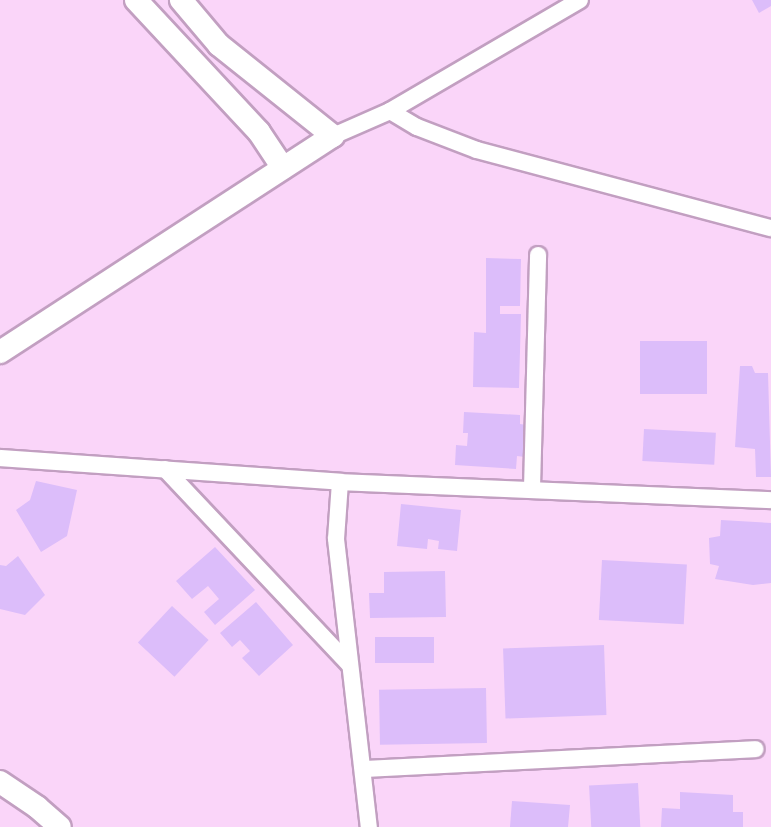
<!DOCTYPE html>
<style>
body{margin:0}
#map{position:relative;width:771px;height:827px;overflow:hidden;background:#fad5f9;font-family:Signika,sans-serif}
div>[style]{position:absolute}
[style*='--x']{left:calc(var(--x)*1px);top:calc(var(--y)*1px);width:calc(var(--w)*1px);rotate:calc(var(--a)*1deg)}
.building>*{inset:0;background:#dcbdfa;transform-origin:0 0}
.roads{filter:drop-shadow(2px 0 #c29fc1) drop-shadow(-2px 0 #c29fc1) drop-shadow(0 2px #c29fc1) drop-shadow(0 -2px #c29fc1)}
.street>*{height:16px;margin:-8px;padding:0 8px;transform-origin:8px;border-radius:8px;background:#fff}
.secondary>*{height:22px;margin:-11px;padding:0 11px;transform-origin:11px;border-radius:11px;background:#fff}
span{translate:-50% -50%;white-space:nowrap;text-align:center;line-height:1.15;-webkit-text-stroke:6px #fad5f9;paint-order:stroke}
</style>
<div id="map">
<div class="building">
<i style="clip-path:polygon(752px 0,771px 0,771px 6px,759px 13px)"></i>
<i style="clip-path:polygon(486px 258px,521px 259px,520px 306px,500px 306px,500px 314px,521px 314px,519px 388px,473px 387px,474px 332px,486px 333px)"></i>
<i style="left:640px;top:341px;width:67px;height:53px"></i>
<i style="clip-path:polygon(740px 366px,752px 366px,755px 373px,768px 373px,771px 477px,756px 477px,755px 449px,735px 447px)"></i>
<i style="clip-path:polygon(464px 412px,520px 415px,520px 424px,527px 425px,525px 457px,517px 456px,516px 469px,455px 465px,456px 445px,467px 446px,468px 433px,463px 433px)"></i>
<i style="left:644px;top:429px;width:72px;height:32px;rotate:3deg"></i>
<i style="clip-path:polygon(36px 481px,77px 490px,67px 536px,41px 552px,16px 510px,30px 500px)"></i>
<i style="clip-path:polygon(401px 504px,461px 510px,457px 551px,438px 549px,439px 541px,428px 539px,427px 549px,397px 546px)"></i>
<i style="clip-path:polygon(721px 520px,771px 523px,771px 583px,753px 585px,715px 579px,719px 566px,710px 564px,709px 538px,720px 536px)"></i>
<i style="clip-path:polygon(215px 547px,255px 590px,215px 625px,204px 612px,219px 599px,208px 586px,192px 599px,176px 581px)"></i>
<i style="clip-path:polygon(18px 556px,45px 595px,25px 615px,0 609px,0 565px,6px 566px)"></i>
<i style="left:602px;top:560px;width:85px;height:60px;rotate:3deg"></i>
<i style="clip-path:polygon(445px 571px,446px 617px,370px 618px,369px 593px,384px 593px,384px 572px)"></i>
<i style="clip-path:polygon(256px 602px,293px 645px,259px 676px,242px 658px,250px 651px,240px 640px,232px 647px,220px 633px)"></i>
<i style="left:172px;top:606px;width:50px;height:50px;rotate:43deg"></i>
<i style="left:375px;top:637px;width:59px;height:26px"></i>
<i style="left:604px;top:645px;width:70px;height:101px;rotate:88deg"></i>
<i style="left:486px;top:688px;width:55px;height:107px;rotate:89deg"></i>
<i style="left:638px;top:783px;width:44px;height:49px;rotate:87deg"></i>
<i style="clip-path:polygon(680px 792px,733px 795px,733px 812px,743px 812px,743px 827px,661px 827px,662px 808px,680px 809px)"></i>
<i style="clip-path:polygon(512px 801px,570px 805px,568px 827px,510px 827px)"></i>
</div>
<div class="roads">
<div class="street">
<i style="--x:390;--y:111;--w:31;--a:31"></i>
<i style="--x:417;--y:127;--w:64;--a:21"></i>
<i style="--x:477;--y:150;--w:304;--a:14.9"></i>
<i style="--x:333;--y:136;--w:62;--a:-23.7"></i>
<i style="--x:390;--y:111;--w:220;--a:-30.3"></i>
<i style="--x:0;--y:458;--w:341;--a:4"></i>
<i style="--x:340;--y:482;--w:431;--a:2.4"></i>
<i style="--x:165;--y:469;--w:268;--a:46.7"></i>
<i style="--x:340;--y:482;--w:57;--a:94"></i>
<i style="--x:336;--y:539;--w:290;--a:83.5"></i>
<i style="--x:532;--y:488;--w:233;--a:-88.5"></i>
<i style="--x:363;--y:769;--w:393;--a:-2.9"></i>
</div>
<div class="secondary">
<i style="--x:136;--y:0;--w:180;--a:47"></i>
<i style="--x:259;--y:132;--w:43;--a:56.3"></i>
<i style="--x:0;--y:352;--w:397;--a:-33"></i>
<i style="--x:333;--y:136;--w:146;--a:-141.4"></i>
<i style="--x:219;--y:45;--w:59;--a:-130.2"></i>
<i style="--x:0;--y:782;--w:45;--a:34"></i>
<i style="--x:37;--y:807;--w:30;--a:41"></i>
</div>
</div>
</div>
